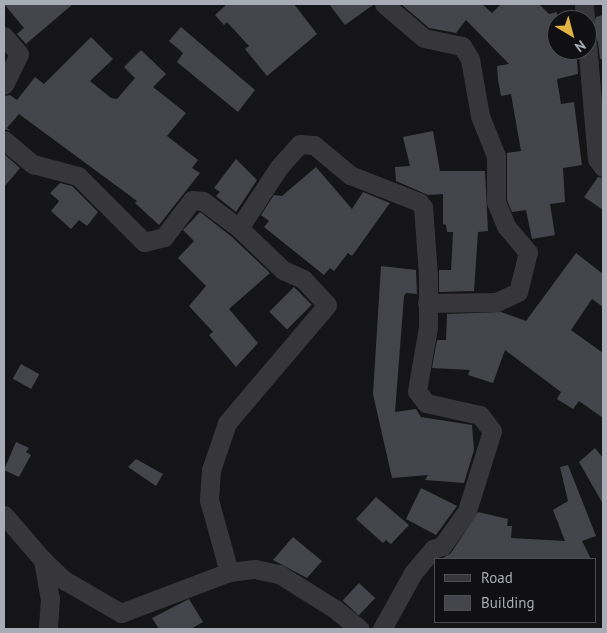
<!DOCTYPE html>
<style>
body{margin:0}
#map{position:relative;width:607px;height:633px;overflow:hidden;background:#151517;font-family:"PT Sans",sans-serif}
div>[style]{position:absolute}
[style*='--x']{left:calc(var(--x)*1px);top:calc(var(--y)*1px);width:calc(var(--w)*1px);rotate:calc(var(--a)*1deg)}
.building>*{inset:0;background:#44454a;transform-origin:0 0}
.minor>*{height:19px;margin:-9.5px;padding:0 9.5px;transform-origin:9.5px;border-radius:9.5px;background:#37373b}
span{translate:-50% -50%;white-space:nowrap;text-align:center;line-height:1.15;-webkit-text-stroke:4px #101012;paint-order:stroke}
.frame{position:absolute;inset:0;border:5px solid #a8acb6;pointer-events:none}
.legend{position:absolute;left:434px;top:558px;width:162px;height:65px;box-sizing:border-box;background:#101012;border:1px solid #4d4e54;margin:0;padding:6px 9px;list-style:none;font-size:15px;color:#a8acb6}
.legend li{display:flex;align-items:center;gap:10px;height:25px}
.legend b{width:25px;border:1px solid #4d4e54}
.north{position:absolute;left:547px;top:10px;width:50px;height:50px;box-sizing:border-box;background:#101012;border:1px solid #4d4e54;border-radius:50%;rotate:143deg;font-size:14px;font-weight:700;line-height:20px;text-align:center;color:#a8acb6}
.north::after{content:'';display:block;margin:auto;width:18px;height:22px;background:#e1b443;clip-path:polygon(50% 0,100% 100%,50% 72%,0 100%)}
</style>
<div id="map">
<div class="building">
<i style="clip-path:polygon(4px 4px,73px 4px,26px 44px,17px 34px,24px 28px)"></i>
<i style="clip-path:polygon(227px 4px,294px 4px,317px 34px,267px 76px,245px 49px,249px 46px,227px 22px,224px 25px,215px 15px)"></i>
<i style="clip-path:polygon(329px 4px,373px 4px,373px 5px,345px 25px)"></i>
<i style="clip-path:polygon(401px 4px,482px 4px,492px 13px,501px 4px,539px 4px,549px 14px,557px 12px,557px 50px,576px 50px,578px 74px,557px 79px,561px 104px,574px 102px,582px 165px,563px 168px,565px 202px,550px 204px,555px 235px,532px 239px,526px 210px,512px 212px,507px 200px,507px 153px,521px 151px,511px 94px,501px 96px,498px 80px,497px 66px,509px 64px,466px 20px,456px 33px,429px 28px)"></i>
<i style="clip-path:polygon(603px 15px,603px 59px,600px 59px,598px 42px,591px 29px,596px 17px)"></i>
<i style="clip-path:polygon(181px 27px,255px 90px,238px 112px,177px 62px,183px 53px,169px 41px)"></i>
<i style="clip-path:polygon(91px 37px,113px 59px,90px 81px,111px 98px,117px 99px,135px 78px,124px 67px,141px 50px,166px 74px,153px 87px,186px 113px,167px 136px,198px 160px,192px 168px,200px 173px,159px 225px,135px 203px,137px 201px,19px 114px,7px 128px,11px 131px,4px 129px,4px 96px,10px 95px,17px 100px,35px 77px,44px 84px)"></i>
<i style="clip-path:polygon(433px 131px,440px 171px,485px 171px,488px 231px,478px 232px,474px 291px,439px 292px,439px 270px,451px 270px,452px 253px,453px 232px,447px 232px,446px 225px,443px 224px,443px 194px,428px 195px,396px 181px,395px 167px,410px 166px,403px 137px)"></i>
<i style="clip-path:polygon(4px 154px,20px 168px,4px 187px)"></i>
<i style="clip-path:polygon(236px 159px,257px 180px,236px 212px,216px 196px,220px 192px,214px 188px)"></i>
<i style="clip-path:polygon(316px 167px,352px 209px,363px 192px,390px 203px,352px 256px,348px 253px,334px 271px,330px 268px,324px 275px,264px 227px,269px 221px,261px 215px,274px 195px,282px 196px)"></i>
<i style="clip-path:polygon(598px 177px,603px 178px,603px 210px,584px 197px)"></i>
<i style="clip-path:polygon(60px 183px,72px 186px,98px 212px,87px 226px,79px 220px,71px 229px,51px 211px,59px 201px,50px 193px)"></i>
<i style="clip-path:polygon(200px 212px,232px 237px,270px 273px,229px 309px,258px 343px,236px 367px,209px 335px,213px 332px,189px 306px,206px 286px,178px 258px,194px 241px,183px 230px)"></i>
<i style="clip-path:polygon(576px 253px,603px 274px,603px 307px,592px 299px,571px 330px,603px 353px,603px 418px,579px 401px,573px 409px,557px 399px,561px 392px,505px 350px,493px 383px,468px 375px,470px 370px,432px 368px,437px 340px,446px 340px,447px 314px,501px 312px,526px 321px)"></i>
<i style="clip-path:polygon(381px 266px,416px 270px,417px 294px,406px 293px,404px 296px,395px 412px,416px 409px,421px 417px,472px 425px,474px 450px,464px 483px,425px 480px,428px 475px,392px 478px,373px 394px)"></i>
<i style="left:294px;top:287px;width:25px;height:35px;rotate:45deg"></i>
<i style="left:21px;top:364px;width:21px;height:17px;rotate:29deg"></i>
<i style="clip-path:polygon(16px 442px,29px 448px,26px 452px,31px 455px,19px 477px,4px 470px)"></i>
<i style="clip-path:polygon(595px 448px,603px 458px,603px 504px,579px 462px)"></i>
<i style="clip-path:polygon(136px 459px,163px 474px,156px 486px,128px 467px)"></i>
<i style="clip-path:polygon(568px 465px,596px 536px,582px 541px,591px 559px,441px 559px,451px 553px,478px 512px,508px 519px,507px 526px,512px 526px,511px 538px,565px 541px,553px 510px,568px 501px,560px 467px)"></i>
<i style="clip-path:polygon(421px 488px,457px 506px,436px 535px,406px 519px)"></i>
<i style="clip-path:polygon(376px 497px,409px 525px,391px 544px,386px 540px,383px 543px,356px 519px)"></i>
<i style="clip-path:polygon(293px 537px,322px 561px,307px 578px,273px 560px)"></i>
<i style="left:359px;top:583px;width:22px;height:24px;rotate:43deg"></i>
<i style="clip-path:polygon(189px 599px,203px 622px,191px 629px,159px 629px,152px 618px)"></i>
</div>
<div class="minor">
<i style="--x:384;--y:4;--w:52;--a:40.4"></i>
<i style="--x:424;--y:38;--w:39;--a:12"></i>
<i style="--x:462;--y:46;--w:15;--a:58"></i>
<i style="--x:470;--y:59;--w:58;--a:80"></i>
<i style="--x:480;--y:116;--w:43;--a:68.2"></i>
<i style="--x:496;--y:156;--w:46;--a:90"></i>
<i style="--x:496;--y:202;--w:26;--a:67"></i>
<i style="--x:506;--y:226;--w:34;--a:50"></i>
<i style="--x:528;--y:252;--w:41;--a:104"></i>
<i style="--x:518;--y:292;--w:23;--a:155"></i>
<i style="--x:497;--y:302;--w:70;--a:179.2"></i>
<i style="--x:584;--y:4;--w:16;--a:86"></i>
<i style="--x:4;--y:36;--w:23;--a:50"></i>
<i style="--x:19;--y:54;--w:34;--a:116"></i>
<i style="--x:587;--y:43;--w:116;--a:85.1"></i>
<i style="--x:597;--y:159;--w:10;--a:53"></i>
<i style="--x:4;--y:140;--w:38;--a:40"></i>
<i style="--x:33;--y:164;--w:47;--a:14.9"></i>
<i style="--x:78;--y:176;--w:93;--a:45"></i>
<i style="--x:144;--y:242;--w:21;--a:-14"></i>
<i style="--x:164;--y:237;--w:46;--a:-52.9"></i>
<i style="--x:192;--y:200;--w:11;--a:5"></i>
<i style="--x:203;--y:201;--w:45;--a:36.9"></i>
<i style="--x:239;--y:228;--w:61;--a:43.7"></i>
<i style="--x:283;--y:270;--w:22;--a:24"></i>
<i style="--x:303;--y:279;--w:35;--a:47"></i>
<i style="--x:327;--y:305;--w:155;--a:130.3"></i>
<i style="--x:227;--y:423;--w:50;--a:108.8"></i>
<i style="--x:211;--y:470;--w:30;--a:94"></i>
<i style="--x:209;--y:500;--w:75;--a:74.5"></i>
<i style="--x:239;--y:228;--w:73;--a:-56.7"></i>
<i style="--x:279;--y:167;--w:31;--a:-48"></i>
<i style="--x:300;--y:144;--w:14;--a:4"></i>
<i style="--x:314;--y:145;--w:47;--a:39.8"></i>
<i style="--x:350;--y:175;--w:74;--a:21.4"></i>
<i style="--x:419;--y:202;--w:6;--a:51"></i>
<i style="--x:423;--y:207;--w:68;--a:85.8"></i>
<i style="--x:428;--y:275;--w:52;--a:90"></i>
<i style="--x:428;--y:327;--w:65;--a:99.8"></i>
<i style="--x:417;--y:391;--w:15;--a:53"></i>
<i style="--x:426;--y:403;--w:55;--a:12.5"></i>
<i style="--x:480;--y:415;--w:20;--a:53"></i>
<i style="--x:492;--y:431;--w:84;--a:107.4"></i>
<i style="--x:467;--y:511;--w:43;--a:125.5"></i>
<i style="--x:442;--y:546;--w:9;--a:162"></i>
<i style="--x:433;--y:549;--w:31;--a:130"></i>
<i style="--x:413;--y:573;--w:64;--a:119"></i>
<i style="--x:4;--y:515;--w:60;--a:49.1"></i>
<i style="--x:43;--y:560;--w:39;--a:80"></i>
<i style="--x:50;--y:598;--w:31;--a:94"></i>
<i style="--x:43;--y:560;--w:29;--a:44"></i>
<i style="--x:64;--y:580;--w:66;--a:30.1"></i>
<i style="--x:121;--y:613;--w:116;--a:-20.8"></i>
<i style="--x:229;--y:572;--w:26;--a:-7"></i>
<i style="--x:255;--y:569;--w:25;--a:12"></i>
<i style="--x:279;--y:574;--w:66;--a:32"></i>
<i style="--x:335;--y:609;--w:32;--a:39"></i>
</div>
<div class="frame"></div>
<ul class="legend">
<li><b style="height:6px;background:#37373b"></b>Road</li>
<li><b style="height:14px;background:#44454a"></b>Building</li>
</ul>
<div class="north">N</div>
</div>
